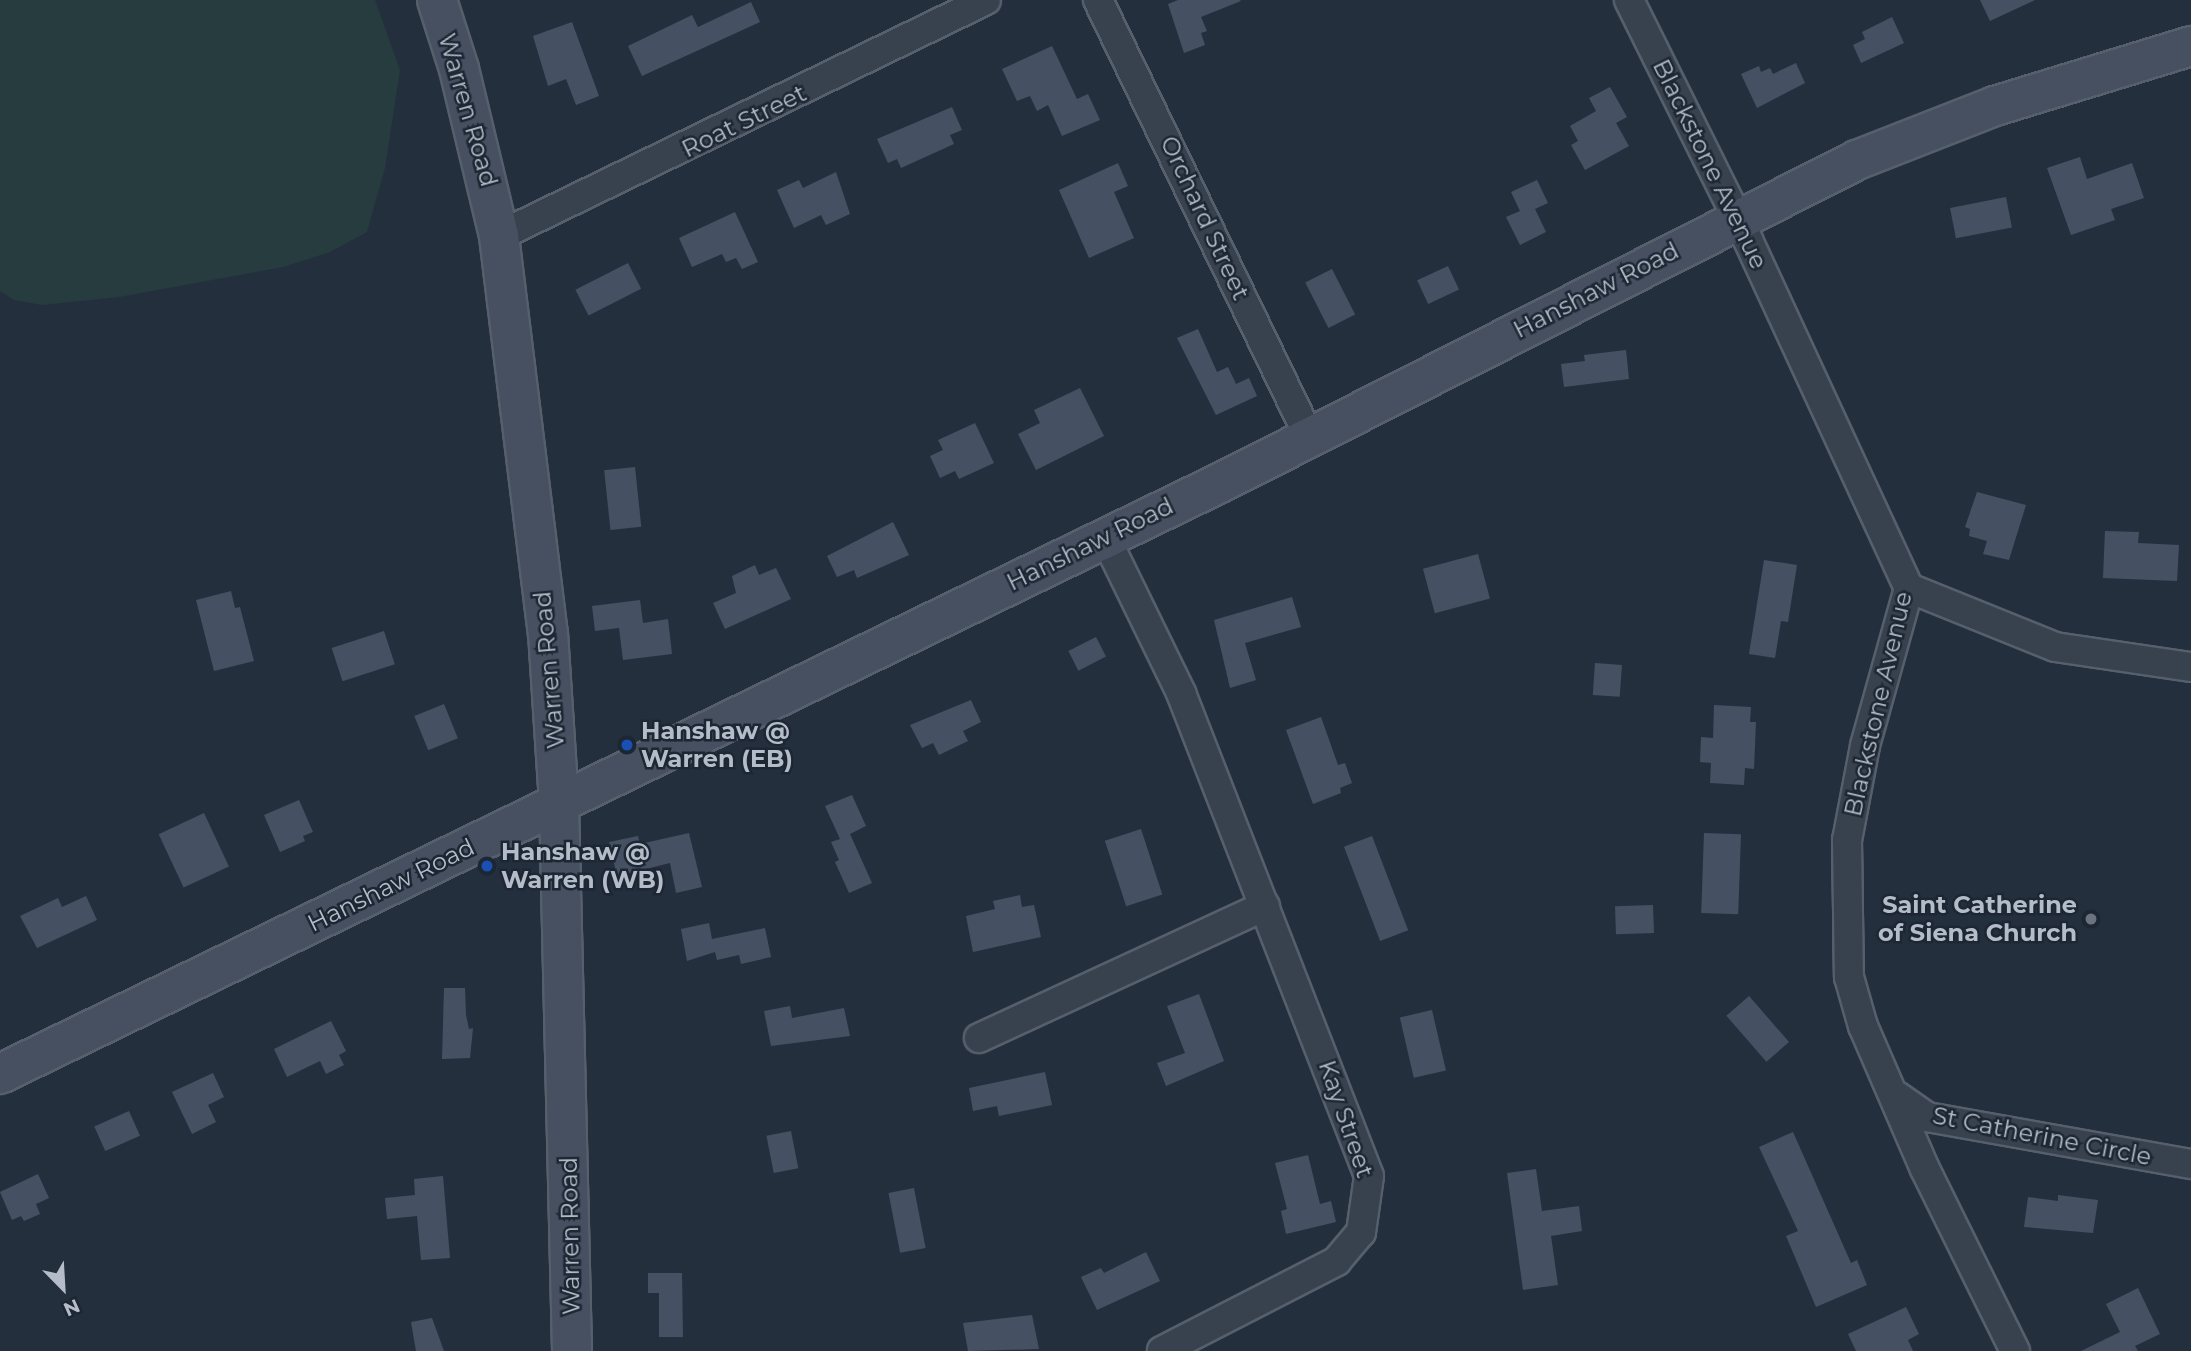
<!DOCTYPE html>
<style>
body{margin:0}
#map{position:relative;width:2191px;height:1351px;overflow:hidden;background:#242f3e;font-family:Montserrat,sans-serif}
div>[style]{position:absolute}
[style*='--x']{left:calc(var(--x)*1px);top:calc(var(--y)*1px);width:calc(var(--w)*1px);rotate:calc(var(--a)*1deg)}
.green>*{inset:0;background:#263c3f}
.building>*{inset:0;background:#455162;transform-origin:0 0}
.roads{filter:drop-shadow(2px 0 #565f6c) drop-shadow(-2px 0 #565f6c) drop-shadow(0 2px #565f6c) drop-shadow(0 -2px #565f6c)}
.street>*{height:28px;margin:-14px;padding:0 14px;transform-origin:14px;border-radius:14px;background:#38414e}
.secondary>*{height:38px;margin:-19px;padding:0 19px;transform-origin:19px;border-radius:19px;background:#465061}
.dots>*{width:19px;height:19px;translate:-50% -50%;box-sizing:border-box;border:4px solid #1d2633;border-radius:50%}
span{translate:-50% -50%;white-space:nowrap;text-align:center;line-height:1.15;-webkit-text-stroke:5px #1d2633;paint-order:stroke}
.street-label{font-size:24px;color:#b4bcc9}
.poi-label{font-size:24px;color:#b4bcc9;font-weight:700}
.left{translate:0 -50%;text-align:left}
.right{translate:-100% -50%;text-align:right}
.north{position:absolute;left:28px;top:1253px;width:70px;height:70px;-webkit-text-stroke:5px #1d2633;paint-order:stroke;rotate:156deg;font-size:19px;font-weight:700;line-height:28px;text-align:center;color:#b4bcc9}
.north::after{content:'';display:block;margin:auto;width:24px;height:32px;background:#b4bcc9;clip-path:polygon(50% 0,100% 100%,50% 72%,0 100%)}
</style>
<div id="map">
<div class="green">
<i style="clip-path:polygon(0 0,375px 0,400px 70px,385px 168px,367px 232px,330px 252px,283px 267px,119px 297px,42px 305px,14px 300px,0 291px)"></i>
</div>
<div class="building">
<i style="clip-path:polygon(1178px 0,1240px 0,1241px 1px,1201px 17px,1207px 31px,1201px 33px,1205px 45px,1184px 53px,1168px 4px)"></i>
<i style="clip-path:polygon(1980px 0,2035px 0,1990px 21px)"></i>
<i style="clip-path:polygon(751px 2px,760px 22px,642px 76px,628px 46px,692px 15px,698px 27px)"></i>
<i style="clip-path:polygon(1892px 17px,1904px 43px,1861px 63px,1853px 45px,1865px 39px,1862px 32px)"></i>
<i style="clip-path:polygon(572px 22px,599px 96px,576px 105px,566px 79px,548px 86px,533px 36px)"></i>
<i style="clip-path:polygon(1052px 46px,1077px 99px,1088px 94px,1100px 120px,1062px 136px,1048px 105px,1037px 111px,1030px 96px,1017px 101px,1002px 69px)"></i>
<i style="clip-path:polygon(1796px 63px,1805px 83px,1757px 108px,1741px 74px,1759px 66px,1761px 72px,1770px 68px,1773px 74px)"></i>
<i style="clip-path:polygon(1610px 87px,1627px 117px,1616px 123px,1629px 146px,1585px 170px,1571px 145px,1578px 141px,1570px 126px,1596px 111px,1589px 98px)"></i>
<i style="clip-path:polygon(952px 107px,962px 130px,950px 135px,954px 144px,901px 168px,897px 159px,888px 163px,877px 139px)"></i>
<i style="clip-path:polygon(2080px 157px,2087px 179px,2132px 163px,2144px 198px,2111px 209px,2115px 220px,2071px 235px,2047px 168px)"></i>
<i style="clip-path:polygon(1118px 163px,1128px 186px,1114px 192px,1134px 238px,1089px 258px,1059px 190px)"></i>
<i style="clip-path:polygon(836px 172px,850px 214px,826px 225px,821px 215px,794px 228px,777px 190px,799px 180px,803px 188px)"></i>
<i style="clip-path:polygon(1537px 180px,1548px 203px,1535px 209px,1546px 232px,1520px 245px,1506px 217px,1520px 211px,1511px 192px)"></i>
<i style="left:2006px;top:197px;width:31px;height:57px;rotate:79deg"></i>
<i style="clip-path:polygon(735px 212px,758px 262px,742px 269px,736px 258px,726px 262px,722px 254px,692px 267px,679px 238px)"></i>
<i style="left:628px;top:263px;width:29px;height:59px;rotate:63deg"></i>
<i style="left:1448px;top:266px;width:26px;height:34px;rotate:65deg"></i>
<i style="left:1332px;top:269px;width:51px;height:30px;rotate:63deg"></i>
<i style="clip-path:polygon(1198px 329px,1217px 372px,1228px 367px,1236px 384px,1249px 378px,1257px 396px,1216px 415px,1177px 338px)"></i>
<i style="clip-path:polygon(1626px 350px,1629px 379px,1564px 387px,1561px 364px,1585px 361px,1584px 355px)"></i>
<i style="clip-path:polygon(1080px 388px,1104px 436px,1036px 470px,1018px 434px,1040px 423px,1034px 410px)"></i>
<i style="clip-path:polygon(975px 423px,994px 463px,959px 479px,955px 471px,940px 478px,930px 456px,943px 450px,938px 440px)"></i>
<i style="left:635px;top:467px;width:60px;height:31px;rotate:84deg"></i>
<i style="clip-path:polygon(1977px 492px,2026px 505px,2009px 560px,1983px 554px,1987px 541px,1969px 536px,1970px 529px,1965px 527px)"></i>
<i style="clip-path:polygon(893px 522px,909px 555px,857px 578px,854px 570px,837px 577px,827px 556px)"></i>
<i style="clip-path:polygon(2105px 531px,2139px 532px,2138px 543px,2179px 545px,2177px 581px,2103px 578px)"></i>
<i style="left:1478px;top:554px;width:46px;height:57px;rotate:75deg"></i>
<i style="clip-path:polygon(1764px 560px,1797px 565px,1788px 622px,1781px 621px,1775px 658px,1749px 654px)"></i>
<i style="clip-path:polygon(755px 565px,759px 575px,776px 568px,791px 599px,725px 629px,713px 603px,736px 593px,732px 576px)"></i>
<i style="clip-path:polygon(231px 591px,235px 608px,240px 607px,254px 661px,214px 671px,196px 600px)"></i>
<i style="clip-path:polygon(1292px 597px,1301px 627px,1245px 643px,1256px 680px,1230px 688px,1214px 620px)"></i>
<i style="clip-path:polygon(640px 600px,643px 623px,668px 619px,672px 654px,623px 660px,619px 628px,595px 631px,592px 606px)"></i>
<i style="left:384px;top:631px;width:35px;height:55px;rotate:72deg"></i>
<i style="left:1096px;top:637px;width:22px;height:31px;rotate:63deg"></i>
<i style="left:1595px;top:663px;width:27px;height:32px;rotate:4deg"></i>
<i style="clip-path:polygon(971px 700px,981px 722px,963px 731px,968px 741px,939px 755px,933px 743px,922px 748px,910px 725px)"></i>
<i style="left:444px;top:704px;width:37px;height:32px;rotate:68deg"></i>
<i style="clip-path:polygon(1714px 705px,1751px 707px,1750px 722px,1756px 722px,1754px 769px,1745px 768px,1744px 785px,1710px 783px,1711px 763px,1700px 762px,1701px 737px,1713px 738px)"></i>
<i style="clip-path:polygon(1321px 717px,1338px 765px,1345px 763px,1352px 783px,1340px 788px,1341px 793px,1313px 804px,1286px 730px)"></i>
<i style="clip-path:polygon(852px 795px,866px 826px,850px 834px,872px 883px,849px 893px,835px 862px,839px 860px,831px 842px,840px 839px,825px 806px)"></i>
<i style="clip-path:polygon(299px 800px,313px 832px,303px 836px,305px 841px,280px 852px,264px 815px)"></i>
<i style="left:204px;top:813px;width:59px;height:50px;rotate:65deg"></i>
<i style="left:1141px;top:829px;width:69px;height:38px;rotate:72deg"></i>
<i style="clip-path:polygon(689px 833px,702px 887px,676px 893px,670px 863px,617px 876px,609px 842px,638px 836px,640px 844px)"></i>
<i style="left:1704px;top:833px;width:37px;height:80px;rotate:2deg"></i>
<i style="left:1372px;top:836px;width:101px;height:30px;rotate:69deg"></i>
<i style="clip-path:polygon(1020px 895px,1022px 907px,1034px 905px,1041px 937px,973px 952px,966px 916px,995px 909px,993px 901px)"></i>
<i style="clip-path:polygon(86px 896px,97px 920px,37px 948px,20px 916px,58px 898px,62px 907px)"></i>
<i style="left:1653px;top:905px;width:28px;height:38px;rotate:88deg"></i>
<i style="clip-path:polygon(709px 923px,712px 939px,765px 928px,771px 957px,741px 964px,739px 955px,717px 960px,715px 952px,687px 961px,681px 929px)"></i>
<i style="clip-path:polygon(444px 988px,465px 988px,466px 1015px,469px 1029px,473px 1028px,470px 1058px,442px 1059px)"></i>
<i style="clip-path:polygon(1199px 994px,1224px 1061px,1166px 1086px,1157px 1063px,1185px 1053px,1167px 1006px)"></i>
<i style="left:1749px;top:996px;width:61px;height:30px;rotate:49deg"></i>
<i style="clip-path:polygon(790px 1006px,792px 1018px,844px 1008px,850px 1036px,771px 1046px,764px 1011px)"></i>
<i style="left:1432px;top:1010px;width:62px;height:33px;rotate:77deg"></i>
<i style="clip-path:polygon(331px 1021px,346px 1051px,339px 1055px,344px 1065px,326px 1074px,320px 1061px,287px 1077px,274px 1049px)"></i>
<i style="clip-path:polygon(1045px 1072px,1052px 1105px,999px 1116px,997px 1106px,973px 1111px,969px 1088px)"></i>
<i style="clip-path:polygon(213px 1073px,224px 1097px,208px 1105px,216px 1122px,192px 1134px,172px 1092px)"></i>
<i style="left:129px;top:1111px;width:27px;height:38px;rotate:66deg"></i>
<i style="left:791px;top:1131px;width:38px;height:25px;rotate:79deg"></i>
<i style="clip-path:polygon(1793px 1132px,1851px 1263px,1857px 1260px,1867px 1285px,1816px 1307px,1786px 1236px,1798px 1231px,1759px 1147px)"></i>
<i style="clip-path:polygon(1308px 1155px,1320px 1204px,1331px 1201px,1336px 1222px,1286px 1234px,1281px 1211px,1287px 1209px,1275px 1163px)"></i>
<i style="clip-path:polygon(1536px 1169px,1542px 1211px,1579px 1206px,1582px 1231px,1551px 1236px,1558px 1285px,1523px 1290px,1507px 1173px)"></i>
<i style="clip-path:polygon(38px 1174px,49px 1198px,36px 1204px,40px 1214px,24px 1221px,21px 1216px,12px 1220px,0 1192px)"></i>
<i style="clip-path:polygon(443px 1176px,450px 1258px,421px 1260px,417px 1216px,387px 1219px,385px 1198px,415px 1195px,414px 1179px)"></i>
<i style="left:914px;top:1188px;width:61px;height:26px;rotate:79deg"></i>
<i style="clip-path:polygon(2058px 1195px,2098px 1200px,2093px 1233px,2024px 1227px,2028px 1197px,2058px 1201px)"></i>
<i style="clip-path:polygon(1146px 1252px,1160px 1281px,1097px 1310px,1081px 1277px,1101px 1268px,1104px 1273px)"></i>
<i style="clip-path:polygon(648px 1273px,682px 1273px,683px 1337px,659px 1337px,659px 1293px,648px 1293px)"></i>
<i style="clip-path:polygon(2138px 1288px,2160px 1334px,2135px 1346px,2138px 1351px,2081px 1351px,2120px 1332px,2106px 1304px)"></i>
<i style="clip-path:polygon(1906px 1307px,1919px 1334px,1908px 1340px,1913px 1351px,1856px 1351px,1848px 1334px)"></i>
<i style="clip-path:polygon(1032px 1315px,1039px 1349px,968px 1351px,963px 1323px)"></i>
<i style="clip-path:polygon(432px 1318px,444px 1351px,416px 1351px,411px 1322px)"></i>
</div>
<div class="roads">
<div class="street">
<i style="--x:1098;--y:0;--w:485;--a:64.2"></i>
<i style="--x:1629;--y:0;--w:268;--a:63.6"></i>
<i style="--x:1748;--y:240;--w:383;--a:65.2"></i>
<i style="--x:1909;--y:588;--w:164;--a:105.6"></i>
<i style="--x:1865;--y:746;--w:96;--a:100.8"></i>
<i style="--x:1847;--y:840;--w:137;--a:89.2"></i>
<i style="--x:1849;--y:977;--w:51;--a:74.1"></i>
<i style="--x:1863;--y:1026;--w:156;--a:66.6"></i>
<i style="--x:1925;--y:1169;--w:203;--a:63.7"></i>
<i style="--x:499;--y:236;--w:541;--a:-25.85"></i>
<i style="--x:1105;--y:537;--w:174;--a:64"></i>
<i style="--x:1181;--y:693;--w:518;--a:68.73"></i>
<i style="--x:1369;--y:1176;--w:57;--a:98.1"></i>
<i style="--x:1361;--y:1232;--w:38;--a:130"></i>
<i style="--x:1337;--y:1261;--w:197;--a:152.8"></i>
<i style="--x:1909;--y:588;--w:157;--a:22"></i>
<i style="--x:2055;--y:647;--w:137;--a:8.4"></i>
<i style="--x:979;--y:1038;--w:315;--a:-24.8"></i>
<i style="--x:1897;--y:1096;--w:37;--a:35"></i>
<i style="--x:1927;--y:1117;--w:268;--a:10.1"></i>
</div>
<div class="secondary">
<i style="--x:437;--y:0;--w:72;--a:72.3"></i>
<i style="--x:459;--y:69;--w:172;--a:76.5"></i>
<i style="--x:499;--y:236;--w:400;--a:83"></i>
<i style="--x:548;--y:633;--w:170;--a:86.3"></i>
<i style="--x:559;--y:803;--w:548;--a:88.64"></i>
<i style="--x:0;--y:1074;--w:1358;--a:-25.85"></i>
<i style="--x:1222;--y:482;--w:712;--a:-26.89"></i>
<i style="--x:1857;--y:160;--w:148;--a:-21.4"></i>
<i style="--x:1995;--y:106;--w:205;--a:-17"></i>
</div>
</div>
<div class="dots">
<i style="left:627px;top:745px;background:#1a4fb4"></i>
<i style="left:487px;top:866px;background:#1a4fb4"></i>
<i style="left:2091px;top:919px;background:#6b7280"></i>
</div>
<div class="street-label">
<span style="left:468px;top:110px;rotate:74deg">Warren Road</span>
<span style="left:744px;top:121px;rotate:-26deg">Roat Street</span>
<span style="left:1710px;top:164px;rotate:64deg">Blackstone Avenue</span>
<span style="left:1205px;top:218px;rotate:65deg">Orchard Street</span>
<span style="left:1596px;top:290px;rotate:-27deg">Hanshaw Road</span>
<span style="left:1090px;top:544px;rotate:-26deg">Hanshaw Road</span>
<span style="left:549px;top:670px;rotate:-95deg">Warren Road</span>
<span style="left:1878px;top:704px;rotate:-77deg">Blackstone Avenue</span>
<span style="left:391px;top:885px;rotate:-26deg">Hanshaw Road</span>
<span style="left:1346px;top:1119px;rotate:71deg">Kay Street</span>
<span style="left:2042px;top:1136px;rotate:11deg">St Catherine Circle</span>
<span style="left:570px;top:1236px;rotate:-91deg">Warren Road</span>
</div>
<div class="poi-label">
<span class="left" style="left:641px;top:745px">Hanshaw @<br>Warren (EB)</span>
<span class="left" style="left:501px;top:866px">Hanshaw @<br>Warren (WB)</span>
<span class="right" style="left:2077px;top:919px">Saint Catherine<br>of Siena Church</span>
</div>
<div class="north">N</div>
</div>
